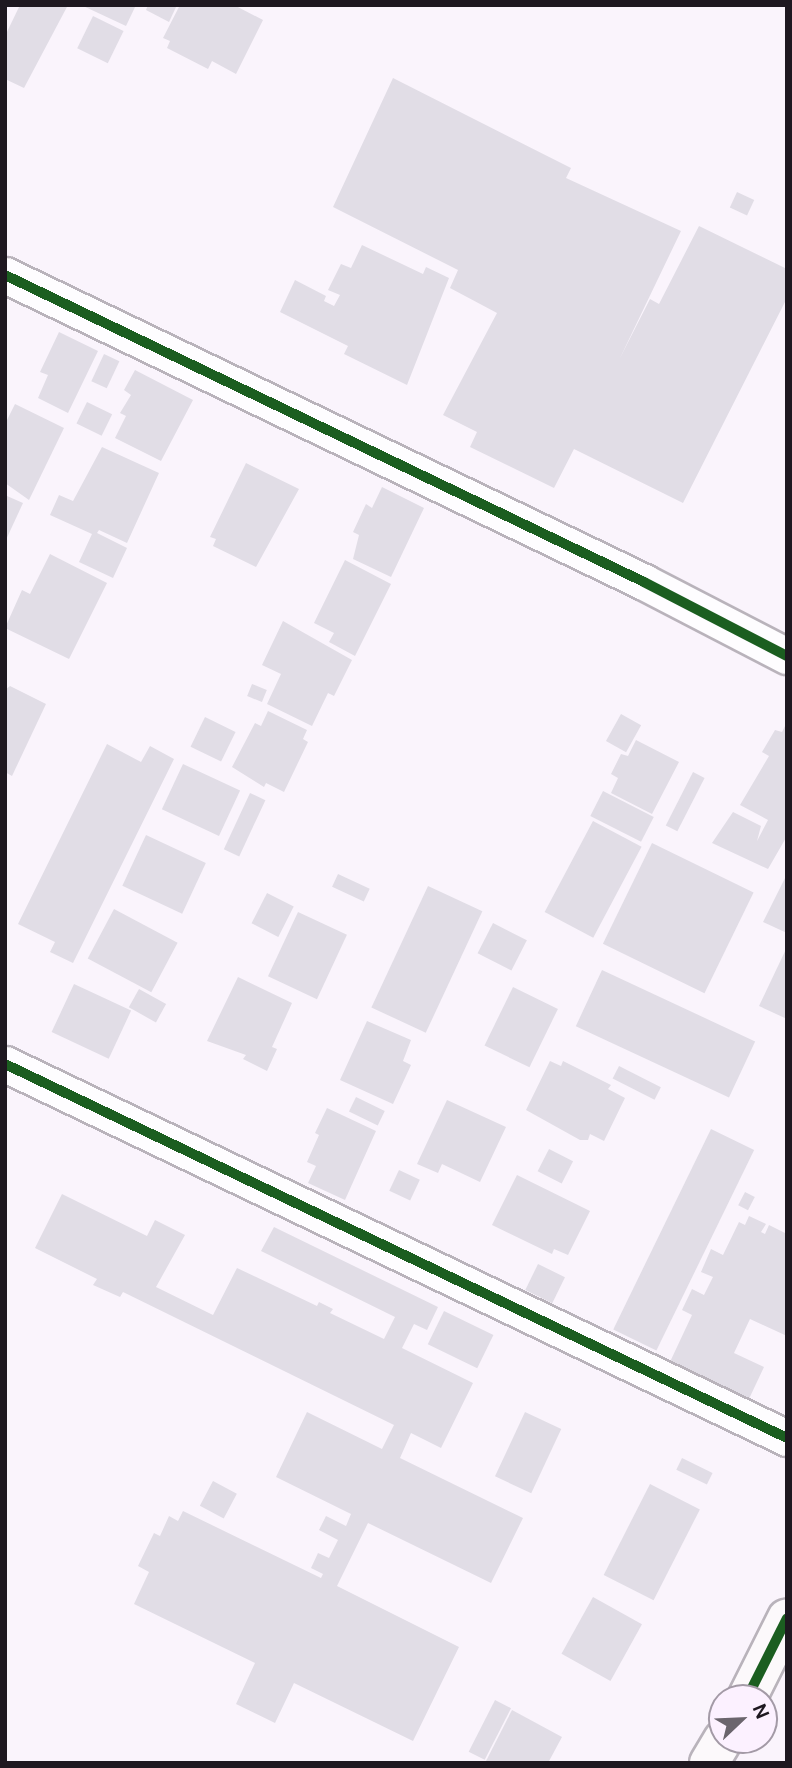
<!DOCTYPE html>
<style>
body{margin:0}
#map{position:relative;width:792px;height:1768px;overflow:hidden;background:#faf4fc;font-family:"DM Sans",sans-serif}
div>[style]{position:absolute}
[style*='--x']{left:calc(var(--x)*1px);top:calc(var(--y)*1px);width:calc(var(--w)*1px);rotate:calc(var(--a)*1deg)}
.building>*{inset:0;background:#e1dde6;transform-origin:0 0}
.roads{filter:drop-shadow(2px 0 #b9b3bb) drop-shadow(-2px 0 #b9b3bb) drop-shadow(0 2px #b9b3bb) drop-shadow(0 -2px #b9b3bb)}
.street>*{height:35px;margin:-17.5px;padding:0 17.5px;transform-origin:17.5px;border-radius:17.5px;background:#fefdff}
.secondary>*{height:38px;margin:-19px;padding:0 19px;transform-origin:19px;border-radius:19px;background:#fcf9fb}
.cycleway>*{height:10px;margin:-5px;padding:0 5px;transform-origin:5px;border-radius:5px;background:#1b5e20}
span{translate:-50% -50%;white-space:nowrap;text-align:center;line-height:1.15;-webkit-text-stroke:6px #fcf1ff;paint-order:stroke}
.frame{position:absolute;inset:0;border:7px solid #1e1820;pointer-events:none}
.north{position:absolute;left:708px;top:1684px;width:70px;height:70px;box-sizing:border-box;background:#fcf1ff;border:2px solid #a39aa6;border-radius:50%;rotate:67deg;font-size:19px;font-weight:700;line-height:28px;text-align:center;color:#1e1820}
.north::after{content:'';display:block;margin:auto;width:24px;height:32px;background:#6b656d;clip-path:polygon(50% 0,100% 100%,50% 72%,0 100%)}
</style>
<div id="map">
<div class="building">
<i style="clip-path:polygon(20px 5px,68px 5px,24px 88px,5px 79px,5px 36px)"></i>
<i style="clip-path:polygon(81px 5px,136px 5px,126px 26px)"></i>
<i style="clip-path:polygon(148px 5px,177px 5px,169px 22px,146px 10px)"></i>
<i style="clip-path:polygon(180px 5px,234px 5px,263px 20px,236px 74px,212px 61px,208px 69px,167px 48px,170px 41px,163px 38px)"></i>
<i style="left:93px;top:16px;width:34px;height:36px;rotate:26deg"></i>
<i style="clip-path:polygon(393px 78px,571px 168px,566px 178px,681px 231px,620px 358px,650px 299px,659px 304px,699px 226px,787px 269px,787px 298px,683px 503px,574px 449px,554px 488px,470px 447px,477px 432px,443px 415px,497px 313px,450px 288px,458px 270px,333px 207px)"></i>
<i style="left:737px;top:192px;width:19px;height:17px;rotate:25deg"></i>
<i style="clip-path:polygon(362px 245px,423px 274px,426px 267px,449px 278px,407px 385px,344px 354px,348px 346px,280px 312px,295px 280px,326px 296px,324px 301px,334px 306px,340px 295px,328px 290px,341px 264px,351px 268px)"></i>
<i style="clip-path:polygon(59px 332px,98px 351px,68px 413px,38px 398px,48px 375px,40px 372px)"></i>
<i style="left:104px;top:354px;width:17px;height:30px;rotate:25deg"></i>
<i style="clip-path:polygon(135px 370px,193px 400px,161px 461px,115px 438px,126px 416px,120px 413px,131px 395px,124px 390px)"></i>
<i style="left:87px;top:402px;width:28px;height:24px;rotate:26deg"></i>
<i style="clip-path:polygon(15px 404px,64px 428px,29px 500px,5px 483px,5px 424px)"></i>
<i style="clip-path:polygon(102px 447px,159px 473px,127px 543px,99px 530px,97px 533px,127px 548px,113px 578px,79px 562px,92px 534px,50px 515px,59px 495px,73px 501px)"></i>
<i style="clip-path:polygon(246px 463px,299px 489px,256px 567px,213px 546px,216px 539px,210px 537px)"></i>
<i style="clip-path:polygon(382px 487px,424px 508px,391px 577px,353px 559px,359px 535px,353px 532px,366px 504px,372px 508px)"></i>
<i style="clip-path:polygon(7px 496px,23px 503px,5px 542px,5px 500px)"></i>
<i style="clip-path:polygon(50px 554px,107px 583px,69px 659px,5px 628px,22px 590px,30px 594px)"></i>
<i style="clip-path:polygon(345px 560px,391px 584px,355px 656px,329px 642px,334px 633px,314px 623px)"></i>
<i style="clip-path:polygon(283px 621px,352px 660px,334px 696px,328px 693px,312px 726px,267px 704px,281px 674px,262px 665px)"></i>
<i style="left:252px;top:684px;width:16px;height:13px;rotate:22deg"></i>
<i style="clip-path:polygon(10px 686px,46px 704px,12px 776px,5px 772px,5px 690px)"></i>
<i style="clip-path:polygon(268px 711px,307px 730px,303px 739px,308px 742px,284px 792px,266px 783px,264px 787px,232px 767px,255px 723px,261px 726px)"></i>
<i style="left:621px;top:714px;width:23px;height:31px;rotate:29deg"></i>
<i style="left:205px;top:717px;width:34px;height:33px;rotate:26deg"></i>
<i style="clip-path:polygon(787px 722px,787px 836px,768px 869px,712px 843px,733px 812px,761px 826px,757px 841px,768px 820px,740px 805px,769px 756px,762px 752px,775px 730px,782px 732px)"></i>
<i style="clip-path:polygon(636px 740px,679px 762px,652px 814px,611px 793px,618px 778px,611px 774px,621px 754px,628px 756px)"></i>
<i style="clip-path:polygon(107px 744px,141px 762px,150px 746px,174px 759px,73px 963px,50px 952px,55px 942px,18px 924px)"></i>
<i style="left:183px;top:764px;width:63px;height:50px;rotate:25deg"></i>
<i style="left:693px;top:772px;width:13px;height:60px;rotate:27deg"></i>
<i style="left:603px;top:791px;width:57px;height:28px;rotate:27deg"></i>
<i style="left:250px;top:793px;width:17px;height:62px;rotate:25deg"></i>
<i style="left:593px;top:821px;width:55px;height:103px;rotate:28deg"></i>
<i style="left:146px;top:835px;width:66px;height:56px;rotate:25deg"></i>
<i style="left:652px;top:843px;width:113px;height:112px;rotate:26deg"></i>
<i style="left:338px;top:874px;width:35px;height:14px;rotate:25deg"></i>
<i style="clip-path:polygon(787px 874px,787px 933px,763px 922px)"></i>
<i style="left:428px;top:886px;width:60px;height:134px;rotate:25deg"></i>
<i style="left:267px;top:893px;width:30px;height:34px;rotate:27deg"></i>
<i style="left:114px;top:909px;width:72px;height:56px;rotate:28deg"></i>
<i style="left:298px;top:912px;width:54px;height:71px;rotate:25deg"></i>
<i style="left:493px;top:923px;width:38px;height:34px;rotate:27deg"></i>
<i style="clip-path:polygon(787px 947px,787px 1019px,759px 1006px)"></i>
<i style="left:602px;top:970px;width:169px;height:62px;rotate:25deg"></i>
<i style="clip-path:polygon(238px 977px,292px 1003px,272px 1047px,277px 1049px,267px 1071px,243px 1059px,246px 1055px,207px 1041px)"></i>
<i style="left:74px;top:984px;width:63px;height:53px;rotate:25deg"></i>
<i style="left:513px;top:987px;width:50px;height:65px;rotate:26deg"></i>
<i style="left:139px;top:989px;width:31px;height:21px;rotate:29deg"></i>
<i style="clip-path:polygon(367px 1021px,411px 1040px,403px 1061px,411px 1065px,393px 1104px,340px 1080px)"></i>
<i style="clip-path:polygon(550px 1061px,561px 1066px,563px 1061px,611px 1085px,608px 1089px,625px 1098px,604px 1141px,590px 1134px,588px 1140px,580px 1140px,526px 1110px)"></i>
<i style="left:619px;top:1066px;width:47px;height:14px;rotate:27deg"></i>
<i style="left:356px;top:1097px;width:32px;height:16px;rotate:26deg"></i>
<i style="clip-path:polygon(447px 1100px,506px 1127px,480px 1182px,442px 1164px,438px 1173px,417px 1164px)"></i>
<i style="clip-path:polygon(327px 1108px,376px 1131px,345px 1200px,308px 1183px,316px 1166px,307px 1162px,319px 1135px,315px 1133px)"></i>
<i style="left:711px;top:1129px;width:48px;height:223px;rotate:26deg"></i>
<i style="left:549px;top:1149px;width:27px;height:25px;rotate:27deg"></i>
<i style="left:399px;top:1170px;width:23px;height:23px;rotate:25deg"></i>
<i style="clip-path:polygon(517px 1175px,590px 1211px,568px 1255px,554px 1249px,552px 1254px,492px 1225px)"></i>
<i style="left:745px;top:1192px;width:11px;height:15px;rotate:27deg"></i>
<i style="clip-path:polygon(62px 1194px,147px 1236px,155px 1220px,185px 1235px,156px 1287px,213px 1315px,237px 1268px,317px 1306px,319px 1302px,333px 1309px,330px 1313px,384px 1339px,395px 1317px,261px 1251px,274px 1227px,438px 1307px,427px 1330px,414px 1324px,402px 1348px,473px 1383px,441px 1448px,411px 1433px,400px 1458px,523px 1518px,491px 1583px,368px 1523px,337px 1586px,459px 1647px,413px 1741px,294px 1683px,275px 1723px,236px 1704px,255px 1663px,134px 1604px,149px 1572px,138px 1566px,154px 1533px,160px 1536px,169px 1516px,178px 1521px,183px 1511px,321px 1578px,323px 1574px,311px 1568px,318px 1553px,329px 1558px,338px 1540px,319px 1530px,326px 1516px,346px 1526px,351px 1514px,276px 1477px,307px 1412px,382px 1449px,394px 1425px,123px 1292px,120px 1297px,93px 1285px,97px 1279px,35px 1248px)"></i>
<i style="clip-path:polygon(749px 1216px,766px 1224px,761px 1232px,765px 1234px,769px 1225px,787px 1234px,787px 1336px,750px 1319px,734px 1353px,764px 1367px,748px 1401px,669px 1364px,692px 1315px,682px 1310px,692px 1289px,704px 1295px,713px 1277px,701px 1272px,711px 1249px,723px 1255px,739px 1222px,745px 1225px)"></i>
<i style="left:538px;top:1264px;width:30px;height:29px;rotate:26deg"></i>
<i style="left:444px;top:1311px;width:55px;height:37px;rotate:26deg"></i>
<i style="left:525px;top:1412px;width:40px;height:71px;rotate:25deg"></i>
<i style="left:682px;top:1458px;width:34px;height:13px;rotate:26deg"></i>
<i style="left:213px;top:1481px;width:27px;height:28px;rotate:28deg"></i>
<i style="left:650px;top:1484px;width:56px;height:102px;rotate:27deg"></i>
<i style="left:593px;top:1597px;width:56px;height:65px;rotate:29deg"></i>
<i style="left:495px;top:1700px;width:18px;height:58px;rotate:27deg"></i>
<i style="clip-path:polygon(512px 1710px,562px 1737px,548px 1763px,485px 1763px)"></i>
</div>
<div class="roads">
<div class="street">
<i style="--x:5;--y:275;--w:709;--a:25.66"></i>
<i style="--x:644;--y:582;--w:161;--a:27.4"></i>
<i style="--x:5;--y:1064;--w:867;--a:25.56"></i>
</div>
<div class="secondary">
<i style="--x:747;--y:1698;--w:89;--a:-63.4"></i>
<i style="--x:709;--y:1763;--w:27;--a:-59"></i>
</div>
</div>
<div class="cycleway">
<i style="--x:5;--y:275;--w:709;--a:25.66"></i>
<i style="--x:644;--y:582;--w:161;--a:27.4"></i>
<i style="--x:5;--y:1064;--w:867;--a:25.56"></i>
<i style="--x:747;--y:1698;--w:89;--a:-63.4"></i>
</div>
<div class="frame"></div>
<div class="north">N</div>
</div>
